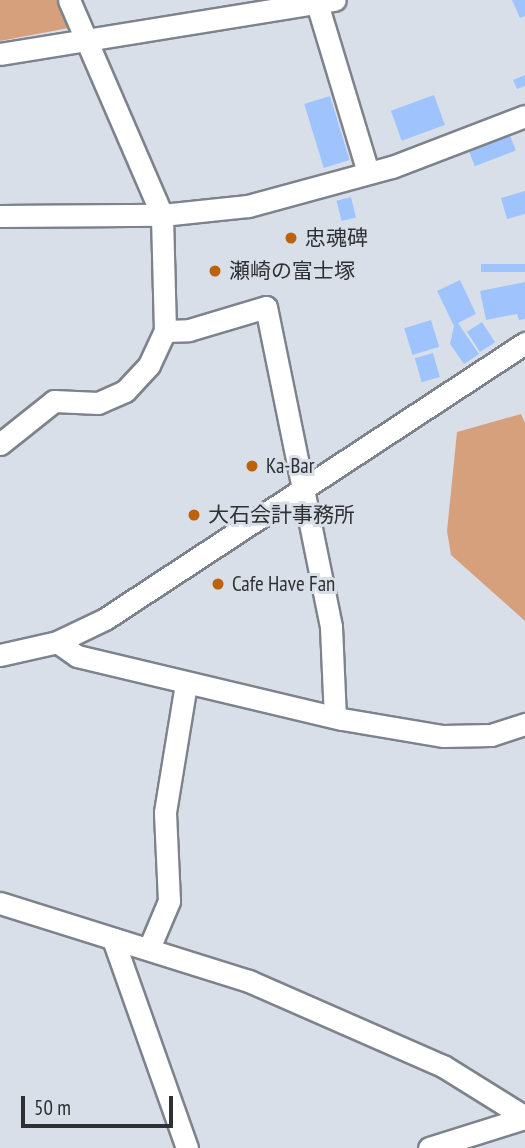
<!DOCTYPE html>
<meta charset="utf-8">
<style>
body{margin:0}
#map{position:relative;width:525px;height:1148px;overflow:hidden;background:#d9dfe8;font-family:"PT Sans Narrow","Noto Sans JP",sans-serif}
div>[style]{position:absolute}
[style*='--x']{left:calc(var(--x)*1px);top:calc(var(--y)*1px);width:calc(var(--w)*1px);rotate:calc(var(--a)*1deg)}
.green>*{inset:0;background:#d7a07d}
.building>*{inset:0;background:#9fc4fd;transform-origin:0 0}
.roads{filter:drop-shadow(2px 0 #7e838b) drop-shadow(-2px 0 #7e838b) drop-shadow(0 2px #7e838b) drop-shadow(0 -2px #7e838b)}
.minor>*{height:21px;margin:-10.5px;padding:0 10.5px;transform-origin:10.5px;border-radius:10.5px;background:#fff}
.dots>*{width:19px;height:19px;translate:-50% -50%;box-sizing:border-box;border:4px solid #d9dfe8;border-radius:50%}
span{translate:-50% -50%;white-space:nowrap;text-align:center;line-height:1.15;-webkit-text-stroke:6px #d9dfe8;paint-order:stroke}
.poi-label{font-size:21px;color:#2e3033}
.left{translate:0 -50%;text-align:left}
.scale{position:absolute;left:21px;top:1096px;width:152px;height:32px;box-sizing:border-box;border:4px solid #2e3033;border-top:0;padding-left:9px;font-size:21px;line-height:24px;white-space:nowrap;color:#2e3033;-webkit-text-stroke:5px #d9dfe8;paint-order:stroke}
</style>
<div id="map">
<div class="green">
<i style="clip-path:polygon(0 0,59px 0,74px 27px,0 41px)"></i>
<i style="clip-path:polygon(521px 414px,525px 423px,525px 621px,451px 555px,447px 531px,457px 432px)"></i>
</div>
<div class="building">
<i style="clip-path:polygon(512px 0,525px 0,525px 16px,520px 18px)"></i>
<i style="clip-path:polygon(525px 75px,525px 86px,517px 89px,513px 80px)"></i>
<i style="left:434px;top:95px;width:32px;height:46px;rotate:70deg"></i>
<i style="left:330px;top:96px;width:67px;height:27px;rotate:73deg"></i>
<i style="left:508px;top:130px;width:22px;height:44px;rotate:69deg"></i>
<i style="clip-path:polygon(525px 191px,525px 214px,507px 219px,501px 198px)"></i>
<i style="left:351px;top:197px;width:21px;height:15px;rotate:76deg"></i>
<i style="left:525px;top:264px;width:8px;height:44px;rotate:90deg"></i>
<i style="clip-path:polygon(460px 280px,476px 314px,458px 323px,479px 354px,464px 364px,450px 344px,454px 326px,437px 291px)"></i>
<i style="clip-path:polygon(525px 282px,525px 319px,519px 320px,517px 314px,486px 320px,480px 291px)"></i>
<i style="left:431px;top:320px;width:28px;height:28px;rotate:73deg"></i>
<i style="left:482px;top:322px;width:24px;height:18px;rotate:57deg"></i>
<i style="left:433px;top:353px;width:25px;height:19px;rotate:74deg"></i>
</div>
<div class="roads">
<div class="minor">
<i style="--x:316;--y:0;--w:180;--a:73.2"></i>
<i style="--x:0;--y:54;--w:339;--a:-9.2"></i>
<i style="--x:0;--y:216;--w:162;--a:-0.4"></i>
<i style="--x:162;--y:215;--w:86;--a:-6"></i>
<i style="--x:248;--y:206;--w:149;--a:-15.2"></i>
<i style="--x:392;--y:167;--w:142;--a:-21"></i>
<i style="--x:165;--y:331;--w:24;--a:-2"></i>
<i style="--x:189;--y:330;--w:80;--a:-16.6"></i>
<i style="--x:266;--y:307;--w:327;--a:78.5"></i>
<i style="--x:331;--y:627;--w:90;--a:87.5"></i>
<i style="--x:0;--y:444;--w:69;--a:-38.5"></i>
<i style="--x:54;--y:401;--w:44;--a:2.6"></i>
<i style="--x:98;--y:403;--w:30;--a:-24"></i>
<i style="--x:125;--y:391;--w:35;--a:-47"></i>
<i style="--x:149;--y:365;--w:38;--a:-65"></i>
<i style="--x:165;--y:331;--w:116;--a:-91.5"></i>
<i style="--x:162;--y:215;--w:234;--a:-113.4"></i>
<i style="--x:57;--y:642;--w:24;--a:35"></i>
<i style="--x:77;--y:656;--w:272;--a:13.4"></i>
<i style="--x:342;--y:719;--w:102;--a:9.6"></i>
<i style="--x:443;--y:736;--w:48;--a:-1.2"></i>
<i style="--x:491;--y:735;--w:36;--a:-18"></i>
<i style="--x:0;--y:655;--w:58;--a:-12.8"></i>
<i style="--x:57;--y:642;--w:53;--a:-25.6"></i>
<i style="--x:105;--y:619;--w:503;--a:-33.31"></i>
<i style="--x:0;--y:903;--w:261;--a:17.4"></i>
<i style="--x:249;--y:981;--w:212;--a:23.7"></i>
<i style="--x:443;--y:1066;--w:97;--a:31.9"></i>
<i style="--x:113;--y:939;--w:222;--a:70.5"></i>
<i style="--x:150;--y:946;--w:49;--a:-67.1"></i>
<i style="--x:169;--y:901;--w:89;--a:-92.6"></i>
<i style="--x:165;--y:812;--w:130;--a:-80.7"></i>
<i style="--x:429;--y:1148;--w:101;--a:-17.4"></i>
</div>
</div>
<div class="dots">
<i style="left:291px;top:238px;background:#bd610a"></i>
<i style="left:215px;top:271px;background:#bd610a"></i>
<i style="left:252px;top:466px;background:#bd610a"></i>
<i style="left:194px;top:515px;background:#bd610a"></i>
<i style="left:218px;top:584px;background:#bd610a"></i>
</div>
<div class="poi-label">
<span class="left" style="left:305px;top:238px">忠魂碑</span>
<span class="left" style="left:229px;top:271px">瀬崎の富士塚</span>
<span class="left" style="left:266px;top:466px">Ka-Bar</span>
<span class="left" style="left:208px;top:515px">大石会計事務所</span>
<span class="left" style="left:232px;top:584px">Cafe Have Fan</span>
</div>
<div class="scale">50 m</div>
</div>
